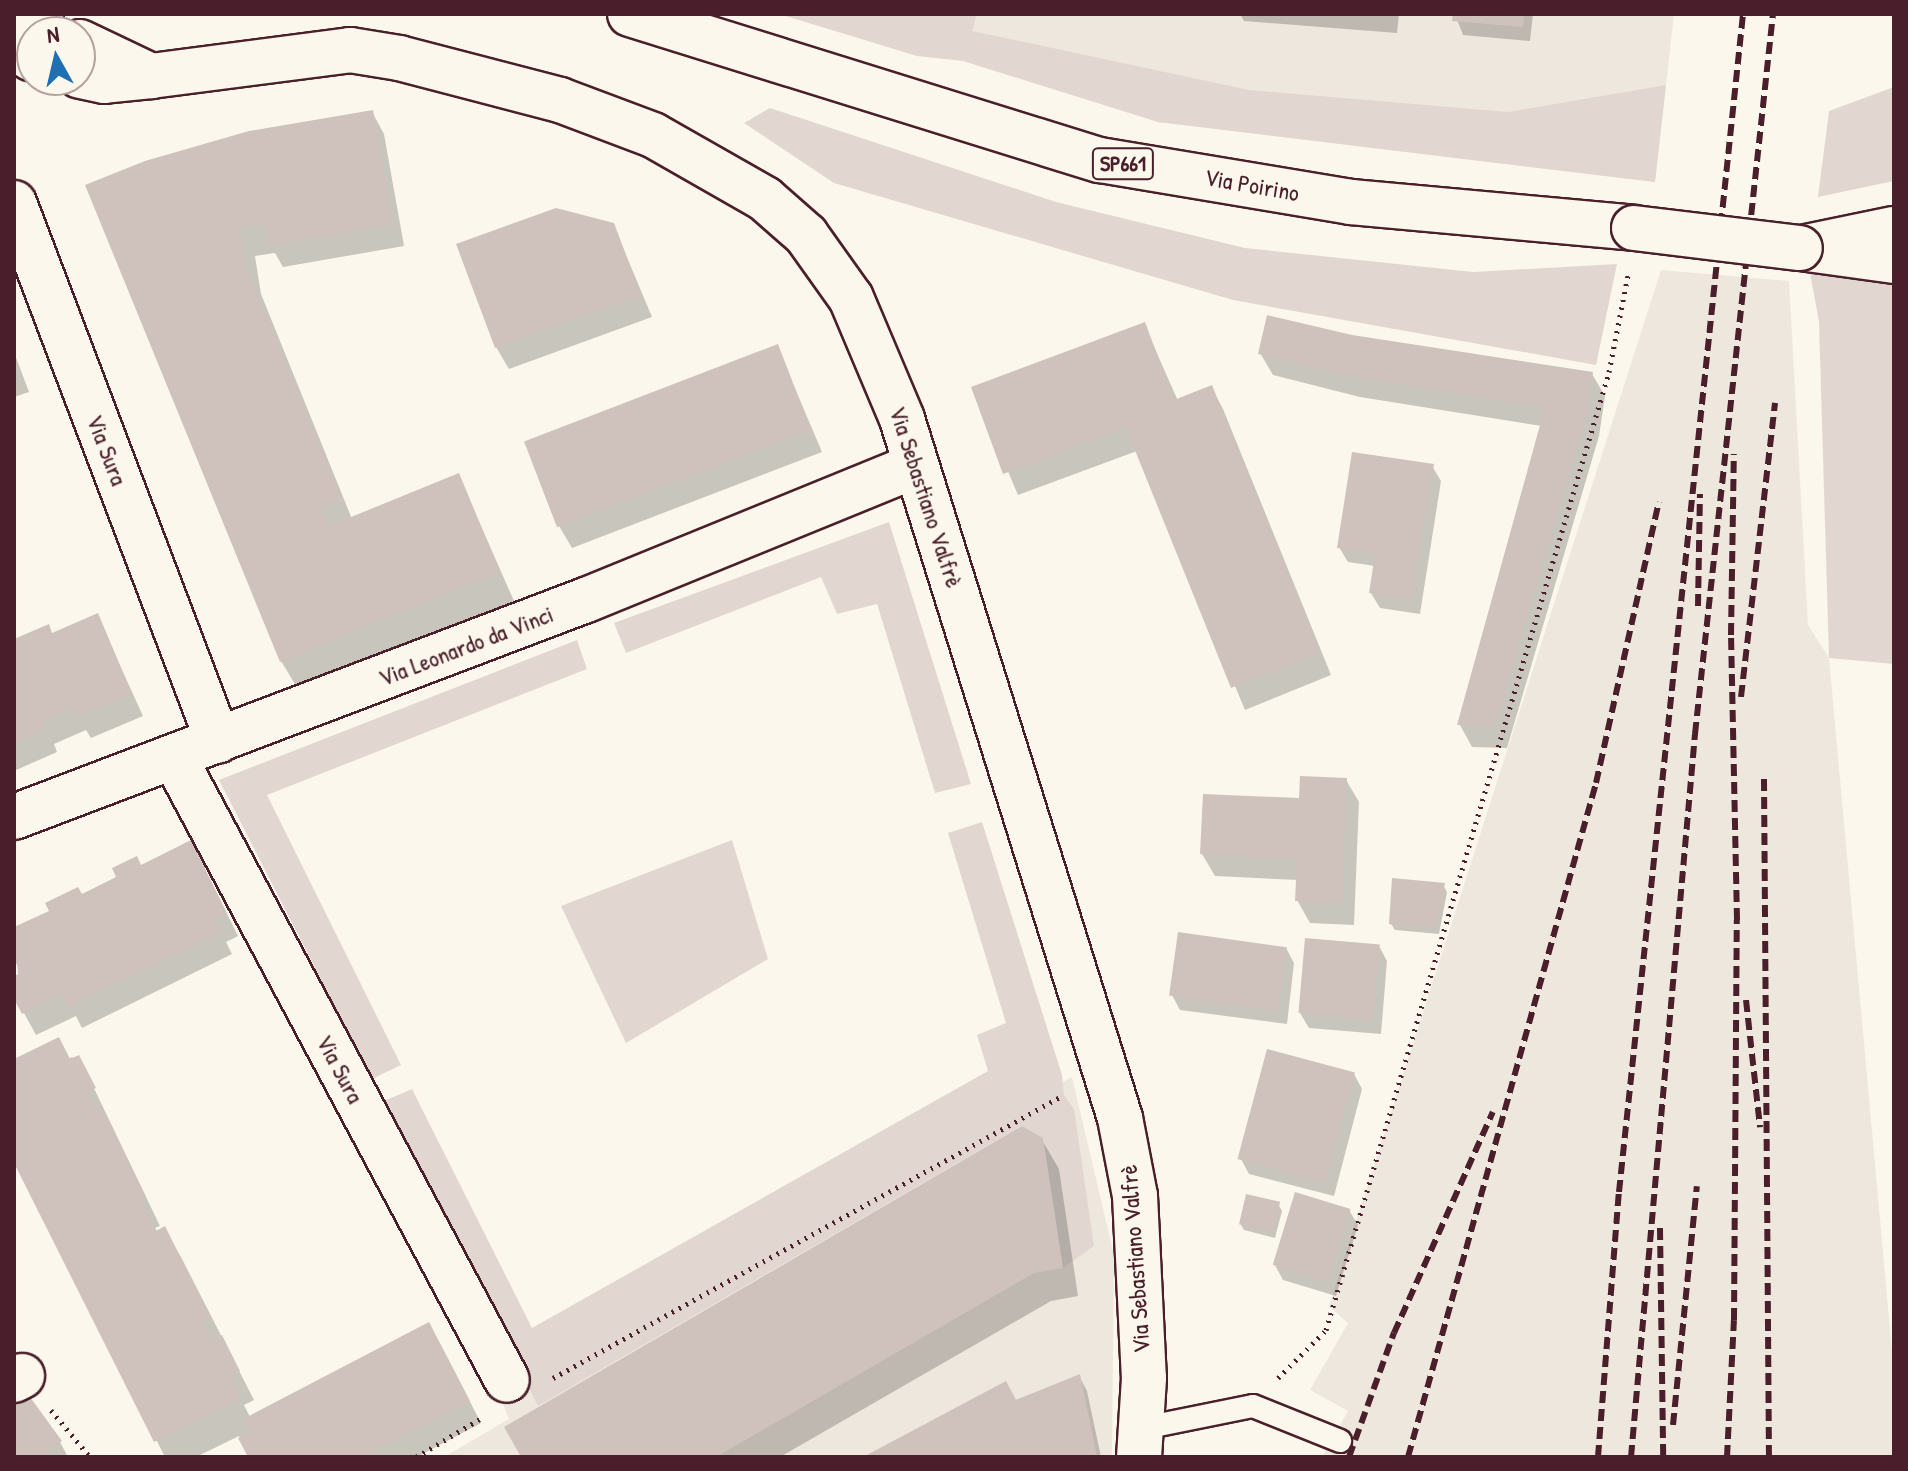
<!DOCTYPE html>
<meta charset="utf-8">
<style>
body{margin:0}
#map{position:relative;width:1908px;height:1471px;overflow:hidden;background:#fbf7ec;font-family:"Patrick Hand",sans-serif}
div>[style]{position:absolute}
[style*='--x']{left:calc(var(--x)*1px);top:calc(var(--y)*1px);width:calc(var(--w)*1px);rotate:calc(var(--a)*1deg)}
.built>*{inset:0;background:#eee7de}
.green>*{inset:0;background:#e2d7d0}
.shadow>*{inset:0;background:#0003}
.building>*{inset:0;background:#cfc2bc;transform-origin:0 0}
.path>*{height:5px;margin-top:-2.5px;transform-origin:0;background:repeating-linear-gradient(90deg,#4a1f2b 0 2px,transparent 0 8px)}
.roads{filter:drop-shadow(2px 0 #4a1f2b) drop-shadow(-2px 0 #4a1f2b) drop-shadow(0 2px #4a1f2b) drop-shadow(0 -2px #4a1f2b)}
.service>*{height:22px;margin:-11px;padding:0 11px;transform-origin:11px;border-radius:11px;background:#fbf7ec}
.minor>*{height:44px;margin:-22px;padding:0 22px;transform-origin:22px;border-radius:22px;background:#fbf7ec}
.tertiary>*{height:44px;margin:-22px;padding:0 22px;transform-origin:22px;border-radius:22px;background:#fbf7ec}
.primary>*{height:44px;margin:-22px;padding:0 22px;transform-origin:22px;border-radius:22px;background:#fbf7ec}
.rail>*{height:6px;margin-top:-3px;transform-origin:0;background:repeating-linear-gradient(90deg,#4a1f2b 0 12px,transparent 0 18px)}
.bridges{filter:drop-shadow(2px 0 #4a1f2b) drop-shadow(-2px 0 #4a1f2b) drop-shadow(0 2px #4a1f2b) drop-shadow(0 -2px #4a1f2b)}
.primary-bridge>*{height:44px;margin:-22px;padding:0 22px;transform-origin:22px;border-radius:22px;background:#fbf7ec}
span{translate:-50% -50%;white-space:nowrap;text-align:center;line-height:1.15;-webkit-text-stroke:6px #fbf7ec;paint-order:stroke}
.shield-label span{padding:2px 6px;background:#fbf7ec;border:2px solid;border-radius:6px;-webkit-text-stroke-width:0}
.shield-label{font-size:22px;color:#4a1f2b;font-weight:700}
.street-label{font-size:24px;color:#4a1f2b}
.frame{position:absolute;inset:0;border:16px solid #4a1f2b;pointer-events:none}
.north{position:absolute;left:16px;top:16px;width:80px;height:80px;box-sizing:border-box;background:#fbf7ec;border:2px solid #b4a19f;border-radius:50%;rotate:352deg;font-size:22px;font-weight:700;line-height:32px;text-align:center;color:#4a1f2b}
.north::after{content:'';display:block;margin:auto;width:28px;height:36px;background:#1f6fb2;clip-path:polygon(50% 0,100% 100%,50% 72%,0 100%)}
</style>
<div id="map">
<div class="built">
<i style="clip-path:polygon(977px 14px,1674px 14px,1655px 182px,1158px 122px,971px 31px)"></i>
<i style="clip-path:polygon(1661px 270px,1789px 281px,1808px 625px,1829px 658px,1894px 1373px,1894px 1457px,1322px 1457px,1348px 1411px,1310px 1390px,1348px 1323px,1329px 1306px)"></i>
<i style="clip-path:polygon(1072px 1077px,1114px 1255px,1112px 1457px,444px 1457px,509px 1419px,498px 1391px)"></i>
</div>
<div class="green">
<i style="clip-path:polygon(779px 14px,977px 14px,972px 31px,1249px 90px,1508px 112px,1666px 85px,1655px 182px,1158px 122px,963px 61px,917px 56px)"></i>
<i style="clip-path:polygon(1894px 87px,1894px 181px,1818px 197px,1829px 111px)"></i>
<i style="clip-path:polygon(770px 108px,1056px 202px,1245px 248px,1473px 272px,1617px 264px,1596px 365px,1233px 300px,834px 183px,744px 123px)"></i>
<i style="clip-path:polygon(1810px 273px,1894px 285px,1894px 664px,1829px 658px,1819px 322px)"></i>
<i style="clip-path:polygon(889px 522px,971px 784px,935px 793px,877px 604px,837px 614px,821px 577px,626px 653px,614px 623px)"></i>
<i style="clip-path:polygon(577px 640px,587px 669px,267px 795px,401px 1065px,372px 1079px,219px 780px)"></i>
<i style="clip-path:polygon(982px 822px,1062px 1075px,1064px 1095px,1074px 1109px,1094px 1246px,1063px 1268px,1043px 1138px,1021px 1126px,538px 1406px,384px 1101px,412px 1089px,532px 1328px,988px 1071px,977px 1035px,1006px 1023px,948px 833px)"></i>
<i style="clip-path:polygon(732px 840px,768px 959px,626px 1043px,561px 906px)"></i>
</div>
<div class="shadow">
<i style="clip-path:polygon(1240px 14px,1399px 14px,1397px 33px,1244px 21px)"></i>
<i style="clip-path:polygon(1455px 14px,1533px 14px,1530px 41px,1463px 35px)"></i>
<i style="clip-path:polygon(372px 112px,384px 134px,404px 246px,283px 267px,275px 253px,255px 256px,261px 294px,352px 519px,459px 476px,514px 601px,298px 689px,281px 661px,88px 186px)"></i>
<i style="clip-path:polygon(613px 224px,652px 317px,509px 369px,496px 347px)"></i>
<i style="clip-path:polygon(1144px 324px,1178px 401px,1211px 387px,1223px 409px,1331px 675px,1245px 710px,1137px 451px,1018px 495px,973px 389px)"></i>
<i style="clip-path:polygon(1352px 337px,1592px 374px,1605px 396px,1599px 436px,1507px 748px,1472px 747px,1460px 725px,1542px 426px,1360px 397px,1273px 375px,1260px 353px)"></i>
<i style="clip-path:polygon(777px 346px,822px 452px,572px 548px,559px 526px)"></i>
<i style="clip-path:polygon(14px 352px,29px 392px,14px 397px)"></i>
<i style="clip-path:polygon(1432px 466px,1441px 481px,1420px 614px,1380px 608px,1371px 593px,1375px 566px,1348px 562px,1339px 547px)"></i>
<i style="clip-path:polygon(97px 615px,143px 716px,91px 738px,86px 730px,54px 744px,57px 752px,14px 771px,14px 642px,53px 635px)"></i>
<i style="clip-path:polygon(1346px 780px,1359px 802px,1354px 925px,1310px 923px,1297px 900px,1298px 880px,1215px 876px,1202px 854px)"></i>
<i style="clip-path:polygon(203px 865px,238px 936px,226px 942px,232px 954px,82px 1028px,76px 1016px,36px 1035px,14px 995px,14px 976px,21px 973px,14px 959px,14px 929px,141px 867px)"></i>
<i style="clip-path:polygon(1443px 885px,1447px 892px,1439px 934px,1395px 930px,1391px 924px)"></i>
<i style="clip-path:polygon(1379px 946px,1387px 961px,1381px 1034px,1309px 1028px,1300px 1013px)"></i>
<i style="clip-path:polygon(1286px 948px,1294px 963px,1287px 1024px,1180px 1010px,1172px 995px)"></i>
<i style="clip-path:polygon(79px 1057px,160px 1226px,155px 1228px,158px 1232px,164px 1229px,181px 1257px,254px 1400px,244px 1405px,250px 1417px,441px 1346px,481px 1423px,417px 1457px,250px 1457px,239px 1436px,196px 1457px,165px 1457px,14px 1159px,14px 1062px)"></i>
<i style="clip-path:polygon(1354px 1074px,1362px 1089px,1334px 1196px,1249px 1174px,1241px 1159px)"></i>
<i style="clip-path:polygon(1042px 1140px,1059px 1169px,1078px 1296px,1051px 1301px,780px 1457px,523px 1457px)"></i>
<i style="clip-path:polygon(1278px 1204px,1282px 1211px,1275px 1238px,1244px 1230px,1240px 1223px)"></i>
<i style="clip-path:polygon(1349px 1210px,1358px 1225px,1336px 1296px,1283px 1280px,1275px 1265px)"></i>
<i style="clip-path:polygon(1079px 1376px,1087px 1391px,1101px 1457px,867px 1457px)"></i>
<i style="clip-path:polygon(21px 1388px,60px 1442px,68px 1457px,14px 1457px,14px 1395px)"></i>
</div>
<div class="building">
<i style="clip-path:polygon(1453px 14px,1524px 14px,1523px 27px,1452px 21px)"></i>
<i style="clip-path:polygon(373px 110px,393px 224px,269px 246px,265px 224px,240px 228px,245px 264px,342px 500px,322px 508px,329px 526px,459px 473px,500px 572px,280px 662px,85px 185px,145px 161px,249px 131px)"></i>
<i style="clip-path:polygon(556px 208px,614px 223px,641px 295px,495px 348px,456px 244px)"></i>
<i style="clip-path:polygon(1267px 315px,1352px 335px,1593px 372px,1587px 413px,1495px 726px,1457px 725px,1545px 407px,1346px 375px,1258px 354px)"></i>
<i style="clip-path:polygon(1145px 322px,1174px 400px,1212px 385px,1320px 653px,1231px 688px,1126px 428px,1003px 474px,971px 387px)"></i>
<i style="left:778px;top:344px;width:92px;height:272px;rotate:69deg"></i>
<i style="clip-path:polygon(1352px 452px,1434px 464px,1412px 600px,1369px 593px,1375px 554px,1337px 548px)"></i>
<i style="clip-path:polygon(98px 613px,132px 694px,77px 717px,73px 709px,43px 721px,46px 730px,14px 743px,14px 639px,49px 624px,52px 633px)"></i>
<i style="clip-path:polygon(1300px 776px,1347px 778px,1342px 903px,1295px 901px,1297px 859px,1200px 854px,1203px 794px,1299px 798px)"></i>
<i style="clip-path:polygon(191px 840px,227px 914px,215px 919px,222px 932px,68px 1007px,62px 994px,22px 1014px,14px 999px,18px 972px,14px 927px,49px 911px,45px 903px,78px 887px,82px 894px,116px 877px,112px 868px,137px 856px,141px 865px)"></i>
<i style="clip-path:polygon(1392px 878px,1445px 883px,1436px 927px,1389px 924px)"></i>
<i style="left:1178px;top:932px;width:110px;height:64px;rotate:8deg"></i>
<i style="left:1305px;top:938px;width:75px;height:75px;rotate:5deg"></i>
<i style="clip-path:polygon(59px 1037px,70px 1059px,79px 1055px,96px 1088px,87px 1092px,95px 1108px,101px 1105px,146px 1197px,141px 1199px,156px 1231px,165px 1226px,211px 1319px,203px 1322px,212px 1341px,222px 1335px,240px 1371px,230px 1376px,241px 1398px,154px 1442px,14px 1163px,14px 1059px)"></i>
<i style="left:1267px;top:1049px;width:91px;height:114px;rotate:15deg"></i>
<i style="clip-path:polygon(1022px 1126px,1043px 1138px,1063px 1268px,1034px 1273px,716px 1457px,521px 1457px,504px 1427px)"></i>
<i style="left:1295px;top:1192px;width:58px;height:76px;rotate:17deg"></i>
<i style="left:1246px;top:1194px;width:35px;height:31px;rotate:13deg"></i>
<i style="clip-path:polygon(429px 1322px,470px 1401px,362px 1457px,248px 1457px,238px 1438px,250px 1432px,243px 1419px)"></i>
<i style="clip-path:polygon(1080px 1374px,1097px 1457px,863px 1457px,1006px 1381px,1016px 1400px)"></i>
<i style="clip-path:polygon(22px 1386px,62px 1441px,39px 1457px,14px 1457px,14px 1392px)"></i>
</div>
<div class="path">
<i style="--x:553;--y:1378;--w:582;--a:-28.99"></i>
<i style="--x:1278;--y:1378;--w:68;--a:-45"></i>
<i style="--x:1326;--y:1330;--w:999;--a:-73.54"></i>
<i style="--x:1609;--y:372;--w:99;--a:-78.9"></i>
<i style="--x:51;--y:1410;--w:61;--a:50.3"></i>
<i style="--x:416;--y:1457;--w:74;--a:-30.7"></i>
</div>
<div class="roads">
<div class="service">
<i style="--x:1144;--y:1428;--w:111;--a:-11.4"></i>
<i style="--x:1253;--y:1406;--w:94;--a:21.9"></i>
</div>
<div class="minor">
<i style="--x:80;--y:42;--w:79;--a:25.6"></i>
<i style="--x:151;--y:76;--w:47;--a:173.9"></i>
<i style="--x:104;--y:81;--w:25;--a:-168"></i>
<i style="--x:14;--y:48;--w:21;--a:31"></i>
<i style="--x:151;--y:76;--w:201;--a:-7.4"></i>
<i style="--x:350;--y:50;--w:50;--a:9.3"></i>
<i style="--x:399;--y:58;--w:166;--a:14.6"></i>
<i style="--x:560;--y:100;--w:99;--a:20.6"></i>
<i style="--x:653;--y:135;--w:129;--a:29.7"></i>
<i style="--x:765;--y:199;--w:55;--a:41.3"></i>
<i style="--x:806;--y:235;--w:77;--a:54.5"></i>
<i style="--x:851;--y:298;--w:131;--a:67.1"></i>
<i style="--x:902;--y:419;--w:732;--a:72.68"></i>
<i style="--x:1120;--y:1118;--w:79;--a:79.1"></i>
<i style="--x:1135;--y:1196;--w:182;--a:87.2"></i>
<i style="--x:1144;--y:1378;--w:79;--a:93.6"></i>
<i style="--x:14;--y:203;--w:575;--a:69.23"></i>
<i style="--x:174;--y:757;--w:706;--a:61.88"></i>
<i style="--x:14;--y:817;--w:612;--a:-20.78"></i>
<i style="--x:586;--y:600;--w:355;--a:-22.2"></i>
<i style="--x:14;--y:1380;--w:9;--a:-27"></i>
</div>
<div class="tertiary">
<i style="--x:1806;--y:247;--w:90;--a:-11.6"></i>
</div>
<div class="primary">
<i style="--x:630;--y:14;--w:492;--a:17.3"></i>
<i style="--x:1100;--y:160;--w:254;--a:9.5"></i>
<i style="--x:1351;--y:202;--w:284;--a:5.2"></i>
<i style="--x:14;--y:34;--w:18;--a:-22"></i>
<i style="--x:31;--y:27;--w:16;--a:-52"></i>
<i style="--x:1800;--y:248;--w:95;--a:7.9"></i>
</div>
</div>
<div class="rail">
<i style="--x:1698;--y:606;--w:112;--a:-89"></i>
<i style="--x:1741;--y:697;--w:296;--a:-83.4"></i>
<i style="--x:1764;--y:779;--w:678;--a:89.58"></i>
<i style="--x:1746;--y:1000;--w:128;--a:83.7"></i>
<i style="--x:1660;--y:1228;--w:229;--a:89.2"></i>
<i style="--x:1673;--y:1425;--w:240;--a:-84.3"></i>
<i style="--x:1349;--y:1457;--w:132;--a:-70.1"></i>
<i style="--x:1394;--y:1333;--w:242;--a:-65.9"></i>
<i style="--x:1408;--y:1457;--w:700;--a:-74.41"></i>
<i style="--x:1596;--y:783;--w:288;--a:-77.4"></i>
<i style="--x:1598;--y:1457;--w:266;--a:-85.5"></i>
<i style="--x:1619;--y:1192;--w:1185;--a:-83.99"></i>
<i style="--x:1631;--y:1457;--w:726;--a:-84.94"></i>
<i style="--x:1695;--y:734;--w:724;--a:-83.82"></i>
<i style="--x:1727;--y:1457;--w:137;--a:-87.1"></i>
<i style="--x:1734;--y:1320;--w:400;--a:-89.6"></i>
<i style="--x:1737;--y:920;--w:285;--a:-91.2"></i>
<i style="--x:1731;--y:635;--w:181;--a:-89.1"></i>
</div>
<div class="bridges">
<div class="primary-bridge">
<i style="--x:1634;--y:228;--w:167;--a:6.9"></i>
</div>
</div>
<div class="shield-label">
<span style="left:1123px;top:164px">SP661</span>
</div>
<div class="street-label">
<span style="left:1252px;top:185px;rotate:10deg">Via Poirino</span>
<span style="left:107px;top:450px;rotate:69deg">Via Sura</span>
<span style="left:926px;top:497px;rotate:72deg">Via Sebastiano Valfrè</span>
<span style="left:466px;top:646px;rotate:-21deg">Via Leonardo da Vinci</span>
<span style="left:340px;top:1069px;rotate:62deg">Via Sura</span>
<span style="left:1135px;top:1259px;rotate:-94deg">Via Sebastiano Valfrè</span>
</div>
<div class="frame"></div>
<div class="north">N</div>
</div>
